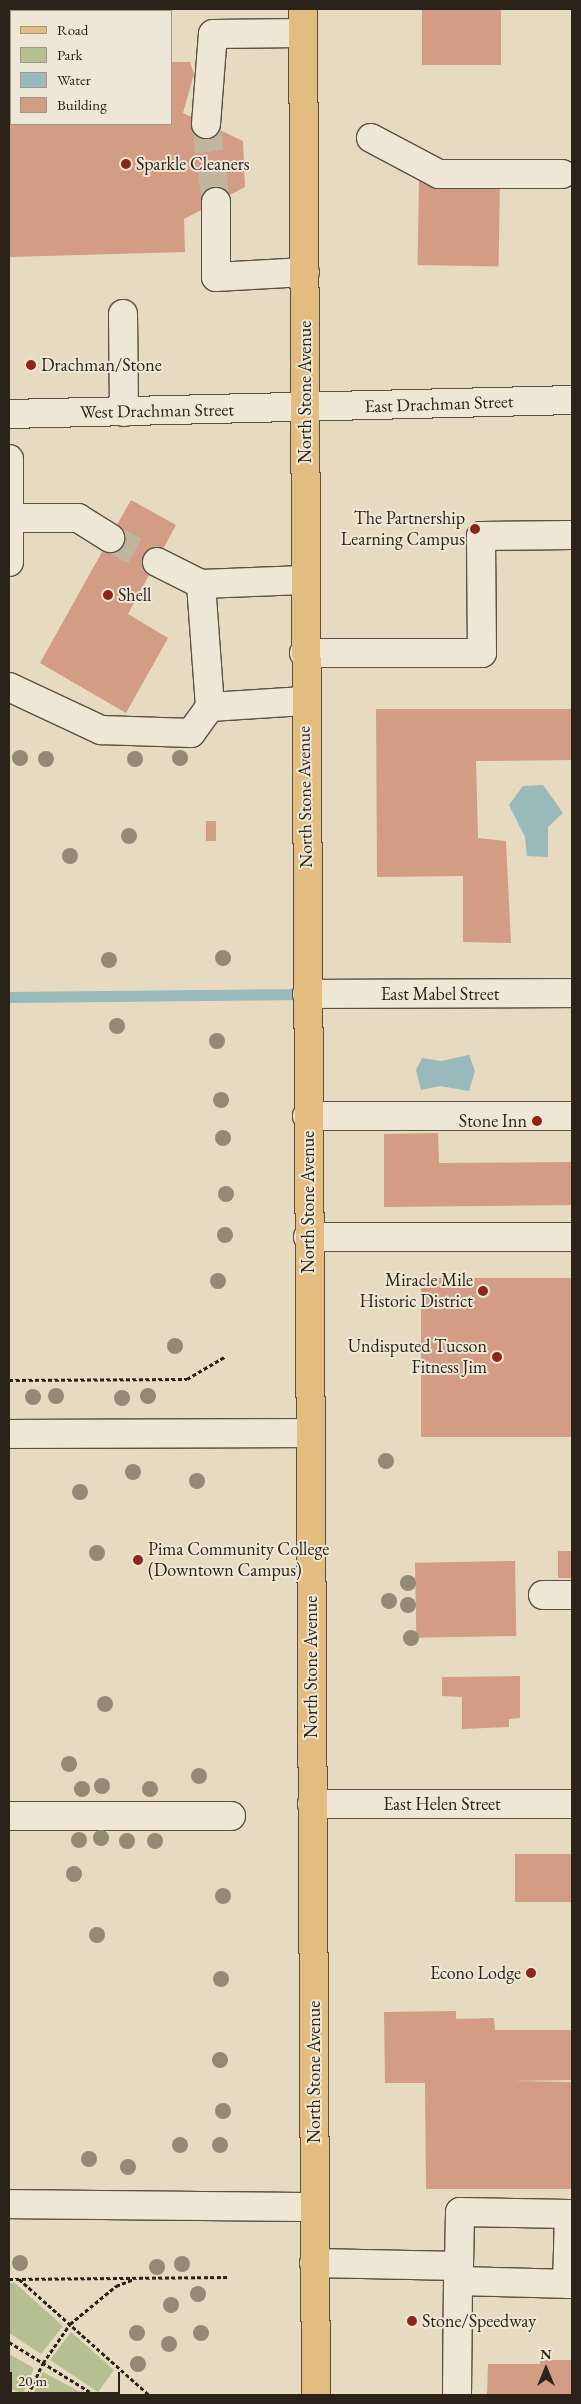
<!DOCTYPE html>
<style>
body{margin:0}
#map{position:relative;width:581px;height:2404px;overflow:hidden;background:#e6dac0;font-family:"EB Garamond",serif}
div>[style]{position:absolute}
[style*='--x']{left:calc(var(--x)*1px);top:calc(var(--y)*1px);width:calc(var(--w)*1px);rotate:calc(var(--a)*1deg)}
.green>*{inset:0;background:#b6bf91}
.water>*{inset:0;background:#99b9bb}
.stream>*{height:11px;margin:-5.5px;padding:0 5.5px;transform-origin:5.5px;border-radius:5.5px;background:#99b9bb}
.building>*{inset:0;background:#d29c85;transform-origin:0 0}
.minor-tunnel>*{height:28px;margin-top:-14px;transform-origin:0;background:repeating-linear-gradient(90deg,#c1b59f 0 28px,transparent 0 42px)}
.path>*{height:3px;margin-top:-1.5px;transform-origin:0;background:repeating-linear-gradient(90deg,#2b2219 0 4px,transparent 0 6.5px)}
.roads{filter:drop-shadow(1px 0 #5a5043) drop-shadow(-1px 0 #5a5043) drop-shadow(0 1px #5a5043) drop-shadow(0 -1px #5a5043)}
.minor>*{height:28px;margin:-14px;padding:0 14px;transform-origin:14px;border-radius:14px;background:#efe7d6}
.major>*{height:28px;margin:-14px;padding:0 14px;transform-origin:14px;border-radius:14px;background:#e3bd80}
.trees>*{width:16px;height:16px;margin:-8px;border-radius:50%;background:#928a75}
.dots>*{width:14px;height:14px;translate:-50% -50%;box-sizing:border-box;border:2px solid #efe7d6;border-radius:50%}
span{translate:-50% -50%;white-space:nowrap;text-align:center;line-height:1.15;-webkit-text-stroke:4px #efe7d6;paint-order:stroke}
.poi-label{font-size:18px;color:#2b2219}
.left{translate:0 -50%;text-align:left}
.right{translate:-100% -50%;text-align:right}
.street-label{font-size:18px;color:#2b2219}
.frame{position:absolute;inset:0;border:10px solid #2b2219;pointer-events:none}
.legend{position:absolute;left:10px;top:10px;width:162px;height:115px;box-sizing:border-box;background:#efe7d6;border:1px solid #a1988a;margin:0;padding:6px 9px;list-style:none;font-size:15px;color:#2b2219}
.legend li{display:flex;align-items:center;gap:10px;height:25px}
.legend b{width:25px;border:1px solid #a1988a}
.north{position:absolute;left:521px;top:2344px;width:50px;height:50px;-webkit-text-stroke:4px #efe7d6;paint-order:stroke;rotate:0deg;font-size:14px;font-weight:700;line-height:20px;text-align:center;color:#2b2219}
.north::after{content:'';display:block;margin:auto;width:18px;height:22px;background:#2b2219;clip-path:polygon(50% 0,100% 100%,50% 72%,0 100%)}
.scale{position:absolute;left:10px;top:2372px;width:110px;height:22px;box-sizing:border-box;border:2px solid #2b2219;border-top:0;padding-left:6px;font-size:15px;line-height:18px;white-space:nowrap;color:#2b2219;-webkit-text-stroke:4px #efe7d6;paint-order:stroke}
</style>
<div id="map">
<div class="green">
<i style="clip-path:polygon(9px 2283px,15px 2283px,63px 2326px,41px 2354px,9px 2333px)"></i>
<i style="clip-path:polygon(71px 2332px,114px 2370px,98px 2392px,50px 2360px)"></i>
<i style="clip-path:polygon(9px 2354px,34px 2368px,23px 2394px,9px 2388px)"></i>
<i style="clip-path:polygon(43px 2372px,86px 2395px,33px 2395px)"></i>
</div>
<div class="water">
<i style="clip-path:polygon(543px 785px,563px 813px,548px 827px,548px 857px,527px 856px,525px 837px,509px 805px,523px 786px)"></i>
<i style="clip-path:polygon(469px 1055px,475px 1071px,469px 1091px,440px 1086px,421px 1090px,416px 1070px,422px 1058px,441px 1061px)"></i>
</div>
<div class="stream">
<i style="--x:9;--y:997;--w:298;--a:-0.6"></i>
</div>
<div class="building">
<i style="clip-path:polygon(9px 9px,89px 9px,89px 11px,11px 11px,9px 19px)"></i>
<i style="left:422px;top:9px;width:79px;height:56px"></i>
<i style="clip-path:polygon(9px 62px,11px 124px,171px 124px,171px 62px,190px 62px,194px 74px,183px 113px,243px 141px,245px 187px,184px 219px,185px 252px,9px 257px)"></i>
<i style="left:419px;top:181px;width:81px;height:84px;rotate:1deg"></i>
<i style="clip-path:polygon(131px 500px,176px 525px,128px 614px,168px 638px,126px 713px,40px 663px)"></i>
<i style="clip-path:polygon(376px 709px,572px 709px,572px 760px,476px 761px,478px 838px,506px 841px,511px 943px,463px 942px,463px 876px,377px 877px)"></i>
<i style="left:206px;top:821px;width:10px;height:20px"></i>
<i style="clip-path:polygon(438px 1133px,439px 1163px,572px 1162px,572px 1205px,384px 1207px,384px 1134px)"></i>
<i style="left:421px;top:1278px;width:151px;height:159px"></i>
<i style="left:558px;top:1551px;width:14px;height:27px"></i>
<i style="left:515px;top:1561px;width:75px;height:100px;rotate:89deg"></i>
<i style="clip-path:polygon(520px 1676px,520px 1718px,509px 1719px,509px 1727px,462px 1729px,462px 1697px,442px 1696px,442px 1677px)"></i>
<i style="left:515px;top:1854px;width:57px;height:48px"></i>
<i style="clip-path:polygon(456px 2011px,456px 2019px,494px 2018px,495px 2030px,572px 2030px,572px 2080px,512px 2081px,572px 2082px,572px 2189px,426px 2189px,425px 2083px,385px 2083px,384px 2012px)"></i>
<i style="clip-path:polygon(540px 2360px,572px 2360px,572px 2395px,487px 2395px,488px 2364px,540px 2364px)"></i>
</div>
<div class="minor-tunnel">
<i style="--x:206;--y:124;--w:79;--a:82.7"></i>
<i style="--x:110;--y:538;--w:53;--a:27.1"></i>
</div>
<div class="path">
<i style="--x:9;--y:1380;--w:178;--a:-0.3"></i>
<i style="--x:187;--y:1379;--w:45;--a:-30.5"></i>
<i style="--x:9;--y:2279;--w:221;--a:-0.5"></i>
<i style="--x:19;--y:2279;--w:174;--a:41.7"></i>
<i style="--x:9;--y:2342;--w:101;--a:31.6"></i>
<i style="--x:28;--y:2395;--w:35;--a:-65"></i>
<i style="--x:43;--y:2363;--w:47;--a:-55.3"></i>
<i style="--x:70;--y:2324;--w:60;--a:-39.6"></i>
<i style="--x:116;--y:2286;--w:19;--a:-21"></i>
</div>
<div class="roads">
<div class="minor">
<i style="--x:206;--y:124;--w:90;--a:-85.6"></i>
<i style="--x:213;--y:34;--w:89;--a:-0.6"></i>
<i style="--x:371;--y:138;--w:77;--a:27.9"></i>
<i style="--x:439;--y:174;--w:123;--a:0"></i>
<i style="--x:216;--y:202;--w:75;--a:90"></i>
<i style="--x:216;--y:277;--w:89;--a:-3.2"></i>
<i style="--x:123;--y:314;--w:98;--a:89.4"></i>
<i style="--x:9;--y:414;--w:563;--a:-1.42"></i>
<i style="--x:9;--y:459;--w:103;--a:90"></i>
<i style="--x:10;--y:518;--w:68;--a:0"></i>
<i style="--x:78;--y:518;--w:38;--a:32"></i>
<i style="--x:157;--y:562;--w:49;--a:26.6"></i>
<i style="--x:201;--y:584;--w:103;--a:-2.2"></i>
<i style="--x:201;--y:584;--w:123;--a:85.8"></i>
<i style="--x:304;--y:653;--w:178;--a:0"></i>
<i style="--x:482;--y:653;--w:117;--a:-90.5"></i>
<i style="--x:481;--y:536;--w:91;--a:-0.6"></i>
<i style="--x:9;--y:687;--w:102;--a:25.1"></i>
<i style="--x:101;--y:730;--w:90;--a:1.9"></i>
<i style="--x:191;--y:733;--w:32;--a:-54"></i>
<i style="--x:210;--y:707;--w:94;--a:-3.7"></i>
<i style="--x:307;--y:994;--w:265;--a:-0.2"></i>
<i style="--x:307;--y:1116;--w:265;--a:0"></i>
<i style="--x:308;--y:1237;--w:264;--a:0"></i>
<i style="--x:9;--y:1434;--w:301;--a:-0.2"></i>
<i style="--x:543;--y:1595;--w:29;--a:0"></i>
<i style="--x:312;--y:1804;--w:260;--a:0"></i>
<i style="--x:9;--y:1816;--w:222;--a:0"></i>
<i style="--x:9;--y:2204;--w:306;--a:0.6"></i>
<i style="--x:314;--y:2263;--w:145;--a:1.2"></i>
<i style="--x:459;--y:2266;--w:15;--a:94"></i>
<i style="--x:458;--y:2281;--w:114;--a:1.5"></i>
<i style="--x:459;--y:2266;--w:54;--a:-88.9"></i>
<i style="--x:460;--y:2212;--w:109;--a:1.1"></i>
<i style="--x:569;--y:2214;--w:70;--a:91.6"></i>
<i style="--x:457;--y:2395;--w:114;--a:-89.5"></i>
</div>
<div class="major">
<i style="--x:303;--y:9;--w:2386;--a:89.69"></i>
</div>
</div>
<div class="trees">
<i style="left:20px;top:758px"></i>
<i style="left:180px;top:758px"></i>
<i style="left:46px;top:759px"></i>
<i style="left:135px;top:759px"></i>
<i style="left:129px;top:836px"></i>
<i style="left:70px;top:856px"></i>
<i style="left:223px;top:958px"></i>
<i style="left:109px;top:960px"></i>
<i style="left:117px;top:1026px"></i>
<i style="left:217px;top:1041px"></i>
<i style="left:221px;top:1100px"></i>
<i style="left:223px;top:1138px"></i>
<i style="left:226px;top:1194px"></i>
<i style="left:225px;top:1235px"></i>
<i style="left:218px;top:1281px"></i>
<i style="left:175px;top:1346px"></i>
<i style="left:56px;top:1396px"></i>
<i style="left:148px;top:1396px"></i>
<i style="left:33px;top:1397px"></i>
<i style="left:122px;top:1398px"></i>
<i style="left:386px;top:1461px"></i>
<i style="left:133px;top:1472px"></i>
<i style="left:197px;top:1481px"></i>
<i style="left:80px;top:1492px"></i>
<i style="left:97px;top:1553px"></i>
<i style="left:408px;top:1583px"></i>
<i style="left:389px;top:1601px"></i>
<i style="left:408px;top:1605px"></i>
<i style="left:411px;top:1638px"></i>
<i style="left:105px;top:1704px"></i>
<i style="left:69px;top:1764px"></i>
<i style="left:199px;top:1776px"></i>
<i style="left:102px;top:1786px"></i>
<i style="left:82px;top:1789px"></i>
<i style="left:150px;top:1789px"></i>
<i style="left:101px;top:1838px"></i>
<i style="left:79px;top:1840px"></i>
<i style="left:127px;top:1841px"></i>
<i style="left:155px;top:1841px"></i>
<i style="left:74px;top:1874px"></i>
<i style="left:223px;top:1896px"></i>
<i style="left:97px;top:1935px"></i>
<i style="left:221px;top:1979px"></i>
<i style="left:220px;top:2060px"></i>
<i style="left:223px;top:2111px"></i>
<i style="left:180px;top:2145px"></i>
<i style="left:220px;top:2145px"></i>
<i style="left:89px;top:2159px"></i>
<i style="left:128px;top:2167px"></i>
<i style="left:20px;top:2263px"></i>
<i style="left:182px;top:2264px"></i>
<i style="left:157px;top:2267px"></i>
<i style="left:198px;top:2294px"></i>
<i style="left:171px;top:2305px"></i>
<i style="left:137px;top:2333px"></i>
<i style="left:201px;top:2333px"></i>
<i style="left:169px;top:2344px"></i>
<i style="left:138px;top:2364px"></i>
</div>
<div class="dots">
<i style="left:126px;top:164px;background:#8f2418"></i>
<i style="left:31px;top:365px;background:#8f2418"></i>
<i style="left:475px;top:529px;background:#8f2418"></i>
<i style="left:108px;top:595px;background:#8f2418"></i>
<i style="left:537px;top:1121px;background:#8f2418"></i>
<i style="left:483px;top:1291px;background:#8f2418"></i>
<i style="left:497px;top:1357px;background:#8f2418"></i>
<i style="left:138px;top:1560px;background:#8f2418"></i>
<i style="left:531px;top:1973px;background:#8f2418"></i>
<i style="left:412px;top:2321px;background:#8f2418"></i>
</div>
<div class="poi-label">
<span class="left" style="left:136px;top:164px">Sparkle Cleaners</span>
<span class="left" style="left:41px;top:365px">Drachman/Stone</span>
<span class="right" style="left:465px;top:529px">The Partnership<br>Learning Campus</span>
<span class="left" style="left:118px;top:595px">Shell</span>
<span class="right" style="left:527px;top:1121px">Stone Inn</span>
<span class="right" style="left:473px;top:1291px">Miracle Mile<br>Historic District</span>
<span class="right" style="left:487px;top:1357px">Undisputed Tucson<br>Fitness Jim</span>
<span class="left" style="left:148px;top:1560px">Pima Community College<br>(Downtown Campus)</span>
<span class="right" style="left:521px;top:1973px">Econo Lodge</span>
<span class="left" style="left:422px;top:2321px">Stone/Speedway</span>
</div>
<div class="street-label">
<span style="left:305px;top:392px;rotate:-90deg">North Stone Avenue</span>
<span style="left:439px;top:404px;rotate:-2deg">East Drachman Street</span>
<span style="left:157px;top:411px;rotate:-1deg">West Drachman Street</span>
<span style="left:305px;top:797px;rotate:-91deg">North Stone Avenue</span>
<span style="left:440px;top:994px">East Mabel Street</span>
<span style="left:308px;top:1202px;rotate:-90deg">North Stone Avenue</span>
<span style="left:311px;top:1667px;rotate:-90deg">North Stone Avenue</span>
<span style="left:442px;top:1804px">East Helen Street</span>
<span style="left:314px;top:2072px;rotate:-90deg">North Stone Avenue</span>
</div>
<div class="frame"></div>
<ul class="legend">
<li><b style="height:6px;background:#e3bd80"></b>Road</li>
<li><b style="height:14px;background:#b6bf91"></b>Park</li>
<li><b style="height:14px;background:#99b9bb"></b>Water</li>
<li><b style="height:14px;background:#d29c85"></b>Building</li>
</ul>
<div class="north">N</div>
<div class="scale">20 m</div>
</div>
